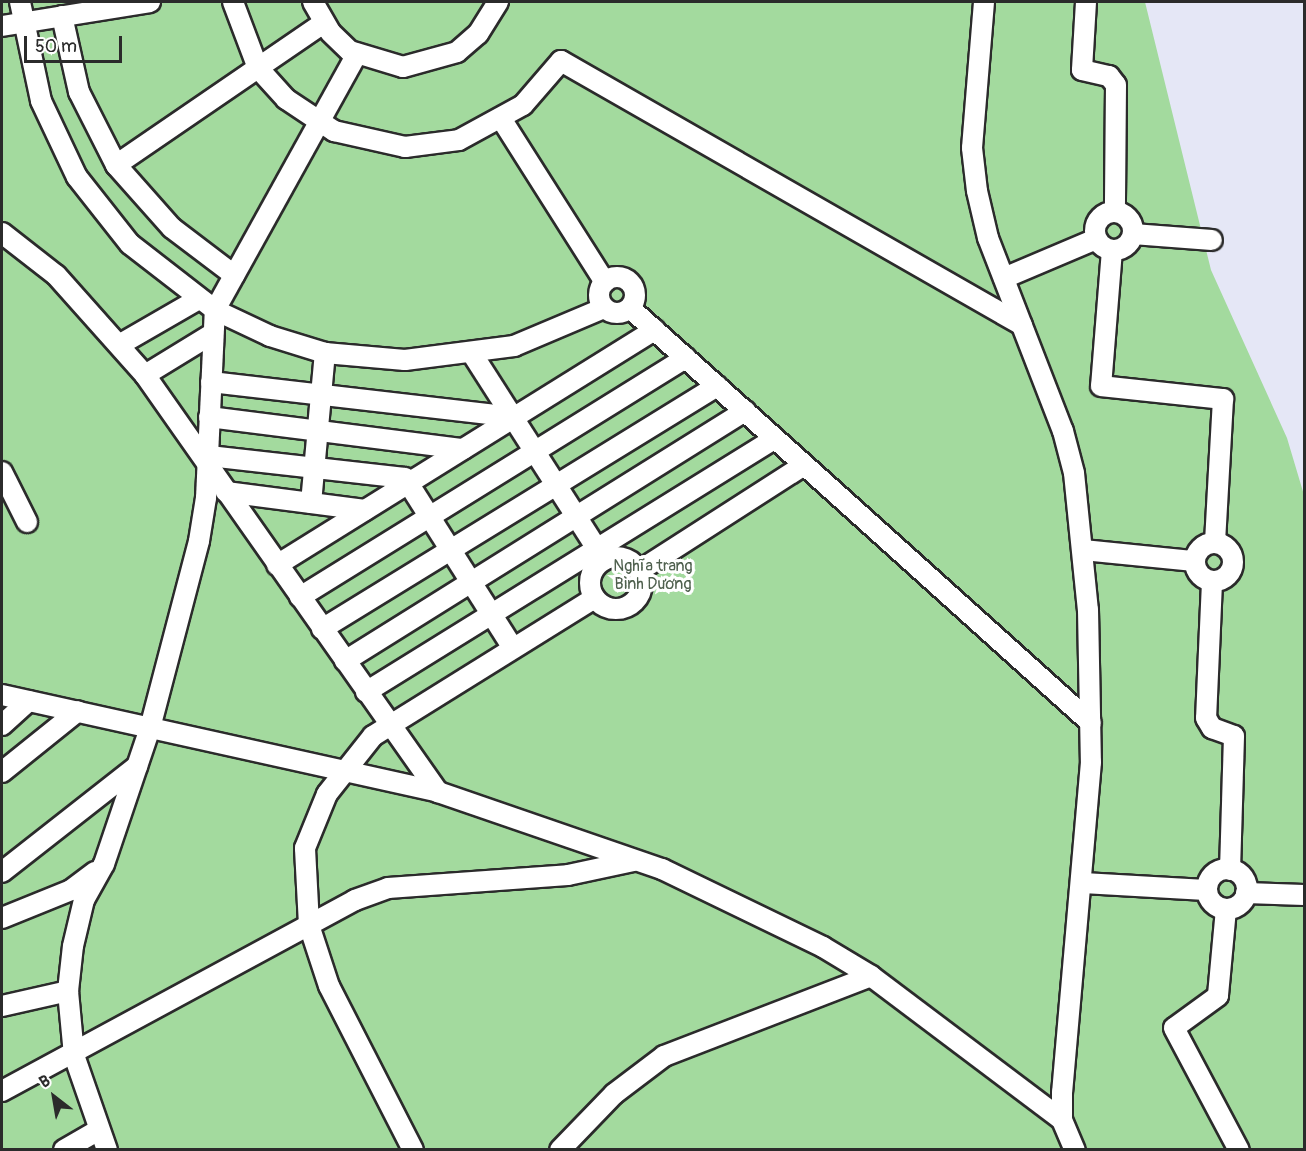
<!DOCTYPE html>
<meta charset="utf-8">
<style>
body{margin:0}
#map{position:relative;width:1306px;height:1151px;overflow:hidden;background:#e5e7f6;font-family:Pangolin,sans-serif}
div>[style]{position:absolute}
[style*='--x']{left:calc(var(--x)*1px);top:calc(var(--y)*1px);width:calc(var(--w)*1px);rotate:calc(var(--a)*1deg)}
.green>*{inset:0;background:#a3da9e}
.roads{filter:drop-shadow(2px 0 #2b2b2b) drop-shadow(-2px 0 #2b2b2b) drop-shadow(0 2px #2b2b2b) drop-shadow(0 -2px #2b2b2b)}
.minor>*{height:20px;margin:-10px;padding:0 10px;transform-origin:10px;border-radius:10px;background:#fff}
.minor>.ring{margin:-10px;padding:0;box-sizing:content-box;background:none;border:20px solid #fff;border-radius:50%}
span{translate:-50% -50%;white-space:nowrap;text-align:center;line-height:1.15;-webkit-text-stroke:6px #fff;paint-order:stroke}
.park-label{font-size:16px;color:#4f604e}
.frame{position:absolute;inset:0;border:3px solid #2b2b2b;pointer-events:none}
.north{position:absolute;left:24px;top:1067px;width:60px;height:60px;-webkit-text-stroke:4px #fff;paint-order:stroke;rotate:329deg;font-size:16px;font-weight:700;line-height:24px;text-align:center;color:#2b2b2b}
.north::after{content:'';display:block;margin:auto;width:21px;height:27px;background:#2b2b2b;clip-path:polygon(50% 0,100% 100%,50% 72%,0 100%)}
.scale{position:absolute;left:24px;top:36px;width:98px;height:27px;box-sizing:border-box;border:3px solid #2b2b2b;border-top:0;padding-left:8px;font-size:18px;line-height:21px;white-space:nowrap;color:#2b2b2b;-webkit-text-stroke:4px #fff;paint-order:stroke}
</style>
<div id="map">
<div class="green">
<i style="clip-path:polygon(2px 2px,1145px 2px,1211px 270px,1287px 438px,1304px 495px,1304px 1149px,2px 1150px)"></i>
</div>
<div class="roads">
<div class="minor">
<i style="--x:20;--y:2;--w:101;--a:78"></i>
<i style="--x:41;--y:101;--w:84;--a:64.7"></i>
<i style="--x:77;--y:177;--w:85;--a:51.7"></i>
<i style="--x:130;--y:244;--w:108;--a:37.8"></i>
<i style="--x:215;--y:310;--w:61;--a:25.3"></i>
<i style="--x:270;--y:336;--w:58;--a:17.2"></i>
<i style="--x:325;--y:353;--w:80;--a:5"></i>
<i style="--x:405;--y:360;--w:110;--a:-7.3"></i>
<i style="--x:514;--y:346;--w:98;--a:-22.9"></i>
<i style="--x:233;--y:2;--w:71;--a:69.3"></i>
<i style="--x:258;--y:68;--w:42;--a:47.9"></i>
<i style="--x:286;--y:99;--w:58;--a:33.7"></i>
<i style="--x:334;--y:131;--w:73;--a:12.7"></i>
<i style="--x:405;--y:147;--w:54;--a:-7.4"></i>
<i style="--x:459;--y:140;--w:73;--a:-28.7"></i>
<i style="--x:523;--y:105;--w:58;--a:-49.2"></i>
<i style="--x:561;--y:61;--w:531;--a:29.8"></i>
<i style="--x:313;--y:2;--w:34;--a:60"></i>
<i style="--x:330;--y:32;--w:28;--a:44"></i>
<i style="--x:350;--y:51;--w:55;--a:16.8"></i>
<i style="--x:403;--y:67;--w:56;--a:-15.5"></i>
<i style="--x:457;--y:52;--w:28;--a:-41"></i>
<i style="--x:478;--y:34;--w:38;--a:-58"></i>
<i style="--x:984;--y:2;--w:146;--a:94.7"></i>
<i style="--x:972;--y:148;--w:43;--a:83.4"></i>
<i style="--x:977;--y:191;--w:48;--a:76.8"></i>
<i style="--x:988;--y:238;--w:207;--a:68.8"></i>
<i style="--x:1063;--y:431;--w:43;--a:75.3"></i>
<i style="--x:1074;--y:473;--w:138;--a:84.2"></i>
<i style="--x:1088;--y:610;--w:152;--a:88.9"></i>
<i style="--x:1091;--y:762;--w:331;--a:95"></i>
<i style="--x:1062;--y:1092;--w:28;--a:90"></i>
<i style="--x:1062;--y:1120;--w:33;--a:67"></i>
<i style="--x:1086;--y:2;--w:68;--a:93.4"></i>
<i style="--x:1082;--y:70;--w:28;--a:13"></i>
<i style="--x:1109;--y:76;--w:11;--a:52"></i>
<i style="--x:1116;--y:85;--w:127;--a:90.5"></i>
<i style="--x:62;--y:16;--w:78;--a:77.4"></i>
<i style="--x:79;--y:92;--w:82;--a:63.1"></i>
<i style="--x:116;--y:165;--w:84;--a:48.4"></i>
<i style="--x:172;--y:228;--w:78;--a:37.2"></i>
<i style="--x:2;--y:26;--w:150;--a:-9.2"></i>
<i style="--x:502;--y:120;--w:192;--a:57.6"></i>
<i style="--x:116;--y:165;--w:251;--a:-34.4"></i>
<i class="ring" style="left:1095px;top:212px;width:18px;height:18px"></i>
<i style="--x:2;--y:233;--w:68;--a:37.9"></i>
<i style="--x:56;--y:275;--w:134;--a:48.3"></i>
<i style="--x:145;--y:375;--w:510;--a:54.91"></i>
<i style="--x:1133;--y:234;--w:79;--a:4.3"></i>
<i style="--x:1112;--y:250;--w:136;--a:94.6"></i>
<i style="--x:1101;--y:386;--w:123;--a:6.1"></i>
<i style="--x:1223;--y:399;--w:143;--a:93.2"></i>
<i class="ring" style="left:599px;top:277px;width:16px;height:16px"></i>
<i style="--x:1004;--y:278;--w:100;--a:-23"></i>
<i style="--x:630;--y:308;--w:620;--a:41.99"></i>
<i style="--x:119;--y:345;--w:90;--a:-30"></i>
<i style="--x:473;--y:355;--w:243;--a:57.4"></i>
<i style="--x:145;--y:375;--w:79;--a:-31.5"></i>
<i style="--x:211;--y:382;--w:306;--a:6.6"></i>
<i style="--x:209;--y:417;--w:256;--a:7.2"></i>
<i style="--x:209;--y:456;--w:197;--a:6.4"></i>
<i style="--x:405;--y:478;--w:201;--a:57.6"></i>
<i style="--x:2;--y:472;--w:56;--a:63.4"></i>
<i style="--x:226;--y:492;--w:140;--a:7.4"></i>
<i style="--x:311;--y:503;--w:151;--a:-84.7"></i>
<i class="ring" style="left:1195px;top:543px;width:18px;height:18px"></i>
<i style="--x:1083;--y:550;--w:112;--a:5.7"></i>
<i class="ring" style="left:590px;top:557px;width:32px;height:32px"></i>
<i style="--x:277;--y:565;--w:445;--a:-31.9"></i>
<i style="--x:639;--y:571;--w:196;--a:-32.7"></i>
<i style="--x:1212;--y:582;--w:136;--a:92.5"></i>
<i style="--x:1206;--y:718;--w:12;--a:59"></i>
<i style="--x:1212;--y:728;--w:23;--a:20"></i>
<i style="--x:1234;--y:736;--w:134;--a:91.7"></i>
<i style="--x:300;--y:597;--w:454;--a:-31.8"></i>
<i style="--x:322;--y:629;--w:464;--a:-31.6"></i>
<i style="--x:345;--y:661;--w:472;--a:-32"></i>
<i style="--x:366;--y:692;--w:481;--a:-31.8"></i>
<i style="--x:2;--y:695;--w:447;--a:12.5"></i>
<i style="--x:438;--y:792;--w:237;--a:19"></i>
<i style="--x:662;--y:869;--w:179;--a:25.8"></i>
<i style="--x:823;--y:947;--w:56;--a:31.1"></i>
<i style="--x:871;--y:976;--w:239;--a:37"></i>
<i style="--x:2;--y:725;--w:36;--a:-42"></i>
<i style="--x:2;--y:772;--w:97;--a:-38.8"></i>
<i class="ring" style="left:1207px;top:869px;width:20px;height:20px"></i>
<i style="--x:2;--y:872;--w:172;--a:-38.1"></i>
<i style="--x:1083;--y:883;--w:123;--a:3.3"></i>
<i style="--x:1246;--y:893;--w:58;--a:2"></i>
<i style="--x:1226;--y:909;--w:87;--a:95.3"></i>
<i style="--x:1218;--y:996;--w:54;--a:144"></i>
<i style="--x:1174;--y:1028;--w:138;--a:62"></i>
<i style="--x:2;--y:918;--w:74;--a:-22.1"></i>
<i style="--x:71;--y:890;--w:30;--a:-37"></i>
<i style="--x:2;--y:1006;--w:68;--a:-12.8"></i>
<i style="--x:2;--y:1091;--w:401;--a:-28.4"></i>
<i style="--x:355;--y:900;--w:35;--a:-20"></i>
<i style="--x:388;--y:888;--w:180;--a:-4.1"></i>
<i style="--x:568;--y:875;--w:67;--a:-12"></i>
<i style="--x:64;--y:1150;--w:38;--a:-30"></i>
<i style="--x:107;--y:1150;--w:101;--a:-109.2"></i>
<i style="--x:74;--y:1055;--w:64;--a:-95.4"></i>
<i style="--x:68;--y:991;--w:45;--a:-83.7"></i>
<i style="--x:73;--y:946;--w:47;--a:-76.6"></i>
<i style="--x:84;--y:900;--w:41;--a:-60.9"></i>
<i style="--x:104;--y:864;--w:144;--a:-71.3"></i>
<i style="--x:150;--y:728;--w:193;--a:-75.3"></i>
<i style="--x:199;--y:541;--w:44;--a:-80.8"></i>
<i style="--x:206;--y:498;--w:188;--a:-87.3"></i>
<i style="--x:215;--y:310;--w:293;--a:-61"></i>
<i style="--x:413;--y:1150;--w:184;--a:-117.1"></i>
<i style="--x:329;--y:986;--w:64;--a:-108.2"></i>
<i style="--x:309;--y:925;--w:77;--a:-93"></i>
<i style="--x:305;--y:848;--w:58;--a:-67.8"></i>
<i style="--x:327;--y:794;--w:74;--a:-51.6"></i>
<i style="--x:373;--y:736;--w:261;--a:-31.9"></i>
<i style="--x:560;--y:1150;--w:78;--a:-46"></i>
<i style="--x:614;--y:1094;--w:63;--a:-37.2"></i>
<i style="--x:664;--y:1056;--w:222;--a:-21.1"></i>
</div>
</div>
<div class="park-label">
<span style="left:653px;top:575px">Nghĩa trang<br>Bình Dương</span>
</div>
<div class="frame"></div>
<div class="north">B</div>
<div class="scale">50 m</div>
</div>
